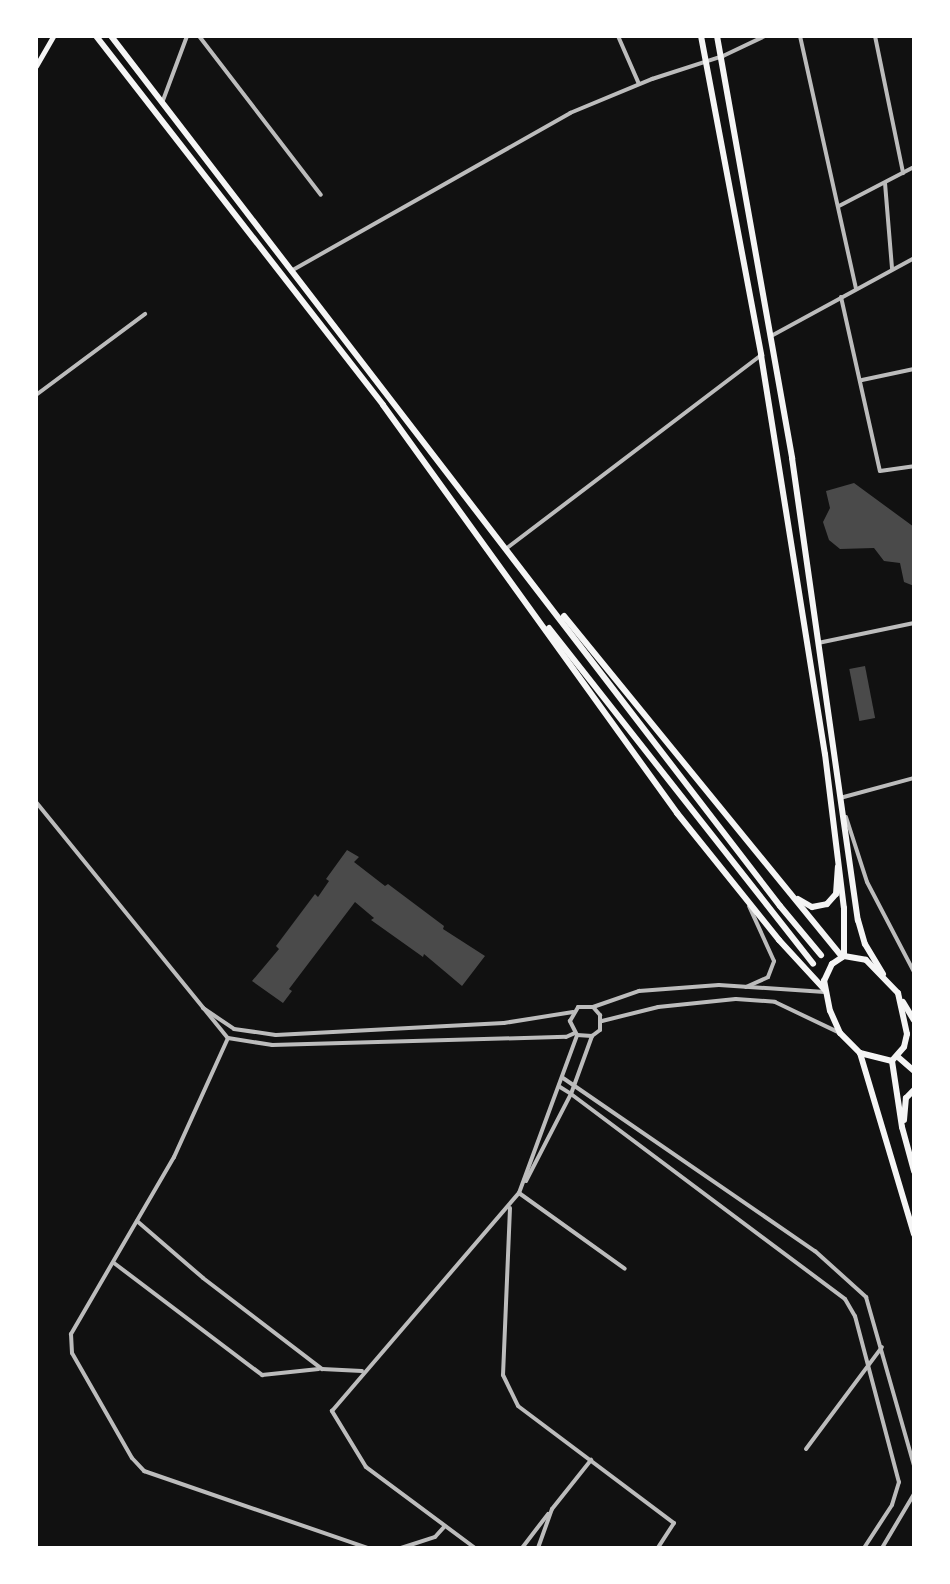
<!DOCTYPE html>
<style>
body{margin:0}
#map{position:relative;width:950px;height:1584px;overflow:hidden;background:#111;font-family:"Fira Sans",sans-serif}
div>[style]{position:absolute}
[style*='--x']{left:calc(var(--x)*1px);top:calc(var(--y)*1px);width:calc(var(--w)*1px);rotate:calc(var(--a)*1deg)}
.building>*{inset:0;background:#4a4a4a;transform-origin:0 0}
.minor>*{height:4px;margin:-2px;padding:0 2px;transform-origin:2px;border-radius:2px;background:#bcbcbc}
.tertiary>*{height:4px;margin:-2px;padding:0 2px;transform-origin:2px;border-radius:2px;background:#bcbcbc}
.secondary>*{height:5px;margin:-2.5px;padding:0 2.5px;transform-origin:2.5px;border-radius:2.5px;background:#f5f5f5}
.primary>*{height:6px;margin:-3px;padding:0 3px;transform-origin:3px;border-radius:3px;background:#f5f5f5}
.trunk>*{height:6px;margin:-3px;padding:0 3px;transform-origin:3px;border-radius:3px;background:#f5f5f5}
span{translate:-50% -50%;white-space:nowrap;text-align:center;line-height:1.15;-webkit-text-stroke:7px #fff;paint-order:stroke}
.frame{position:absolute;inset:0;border:38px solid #fff;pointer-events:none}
</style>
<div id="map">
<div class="building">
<i style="clip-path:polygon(854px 483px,914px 527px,914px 586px,904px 582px,900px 563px,884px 561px,874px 548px,840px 549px,829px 540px,823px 522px,830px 508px,826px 491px)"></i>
<i style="left:865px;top:666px;width:53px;height:16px;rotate:79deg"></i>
<i style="clip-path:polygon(347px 850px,359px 857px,354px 862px,385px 886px,388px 884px,444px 926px,443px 929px,485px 956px,462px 986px,424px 954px,423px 957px,371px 920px,374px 918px,355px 902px,289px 989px,292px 991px,283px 1003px,252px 981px,279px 949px,276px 946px,315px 894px,318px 897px,329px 881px,326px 879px)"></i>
</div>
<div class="minor">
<i style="--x:199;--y:36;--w:200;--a:52.5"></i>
<i style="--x:618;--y:36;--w:52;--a:66.4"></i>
<i style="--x:800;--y:36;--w:259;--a:77.5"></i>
<i style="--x:875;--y:36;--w:140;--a:78.4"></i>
<i style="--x:162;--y:103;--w:72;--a:-69.5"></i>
<i style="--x:885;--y:183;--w:86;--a:85.3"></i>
<i style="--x:839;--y:206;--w:85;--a:-27.5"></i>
<i style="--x:291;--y:271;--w:321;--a:-29.5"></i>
<i style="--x:570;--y:113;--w:89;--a:-22.5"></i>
<i style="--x:652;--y:79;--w:75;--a:-17.9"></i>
<i style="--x:723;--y:56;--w:47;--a:-25.5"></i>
<i style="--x:841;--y:297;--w:178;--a:77.4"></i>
<i style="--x:880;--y:471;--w:34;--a:-8"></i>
<i style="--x:773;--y:335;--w:161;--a:-28.6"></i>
<i style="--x:862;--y:380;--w:53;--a:-11.9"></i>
<i style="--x:36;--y:395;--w:136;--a:-36.6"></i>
<i style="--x:507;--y:548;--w:318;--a:-37.2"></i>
<i style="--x:818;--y:643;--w:98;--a:-11.8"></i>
<i style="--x:840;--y:798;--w:77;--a:-15.1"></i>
<i style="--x:846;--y:817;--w:68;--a:72.1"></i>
<i style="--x:867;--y:882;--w:102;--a:62.4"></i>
<i style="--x:228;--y:1038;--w:131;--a:114.4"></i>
<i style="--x:174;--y:1157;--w:205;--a:120.2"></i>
<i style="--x:71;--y:1334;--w:19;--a:87"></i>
<i style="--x:72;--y:1353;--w:121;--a:60.3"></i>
<i style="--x:132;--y:1458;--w:18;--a:47"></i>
<i style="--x:144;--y:1471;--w:237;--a:19"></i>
<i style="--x:563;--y:1078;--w:306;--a:34.5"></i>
<i style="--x:815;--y:1251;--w:69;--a:42"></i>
<i style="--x:866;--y:1297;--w:176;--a:74.1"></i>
<i style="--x:571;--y:1094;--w:342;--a:36.8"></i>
<i style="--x:845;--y:1299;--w:20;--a:60"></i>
<i style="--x:855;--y:1316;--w:172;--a:75.2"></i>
<i style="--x:899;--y:1482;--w:24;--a:107"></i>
<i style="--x:892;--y:1505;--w:51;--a:123.1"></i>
<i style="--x:510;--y:1208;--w:167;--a:92.4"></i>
<i style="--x:503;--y:1375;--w:34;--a:64"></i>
<i style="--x:518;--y:1406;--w:195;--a:36.9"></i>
<i style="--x:674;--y:1523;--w:30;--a:123"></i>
<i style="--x:137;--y:1221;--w:87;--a:40.8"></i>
<i style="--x:203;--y:1278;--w:150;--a:37.4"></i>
<i style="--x:322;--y:1369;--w:40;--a:2.9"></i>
<i style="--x:114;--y:1263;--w:186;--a:37.1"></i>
<i style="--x:262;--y:1375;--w:57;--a:-6"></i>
<i style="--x:806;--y:1449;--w:127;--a:-53.3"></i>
<i style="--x:401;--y:1548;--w:36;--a:-18"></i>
<i style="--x:435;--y:1537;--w:13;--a:-48"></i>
<i style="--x:475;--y:1548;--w:136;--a:-143.4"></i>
<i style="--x:366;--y:1467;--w:66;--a:-121.3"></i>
<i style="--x:332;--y:1411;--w:287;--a:-49.4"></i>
<i style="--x:519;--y:1193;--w:130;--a:35.6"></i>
<i style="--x:522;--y:1548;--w:43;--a:-52.6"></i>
<i style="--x:538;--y:1548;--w:41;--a:-70.3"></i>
<i style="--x:552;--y:1509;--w:63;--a:-51.5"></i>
<i style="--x:882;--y:1548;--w:63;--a:-59.3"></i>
</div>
<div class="tertiary">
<i style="--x:36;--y:802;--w:304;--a:50.9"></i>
<i style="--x:228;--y:1038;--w:45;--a:9"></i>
<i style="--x:272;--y:1045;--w:294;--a:-1.6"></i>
<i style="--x:566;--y:1037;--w:10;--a:-24"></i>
<i style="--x:746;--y:987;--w:24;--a:-24"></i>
<i style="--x:768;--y:977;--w:17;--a:-69"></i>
<i style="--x:774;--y:961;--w:60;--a:-114.4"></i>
<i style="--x:593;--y:1007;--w:11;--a:49"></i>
<i style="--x:600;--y:1015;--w:15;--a:90"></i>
<i style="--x:600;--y:1030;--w:10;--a:143"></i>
<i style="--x:592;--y:1036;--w:15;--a:-176"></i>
<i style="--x:577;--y:1035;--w:16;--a:-117"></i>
<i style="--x:570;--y:1021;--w:16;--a:-60"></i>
<i style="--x:578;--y:1007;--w:15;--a:0"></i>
<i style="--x:593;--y:1007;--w:49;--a:-19.2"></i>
<i style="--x:639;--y:991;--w:80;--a:-4.3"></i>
<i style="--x:719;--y:985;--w:106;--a:3.8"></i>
<i style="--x:203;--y:1008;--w:37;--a:34"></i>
<i style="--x:234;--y:1029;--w:42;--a:8.1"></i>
<i style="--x:276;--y:1035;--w:228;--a:-3"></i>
<i style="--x:504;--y:1023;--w:70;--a:-9.1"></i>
<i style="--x:602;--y:1021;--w:58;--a:-14"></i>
<i style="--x:658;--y:1007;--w:78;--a:-5.9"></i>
<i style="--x:736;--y:999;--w:39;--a:4"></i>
<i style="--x:775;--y:1002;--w:70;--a:25.5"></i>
<i style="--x:560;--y:1087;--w:13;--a:32"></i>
<i style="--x:571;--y:1094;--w:62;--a:-70.1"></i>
<i style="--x:526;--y:1181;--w:98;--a:-62.7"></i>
<i style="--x:519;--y:1193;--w:168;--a:-69.8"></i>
</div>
<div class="secondary">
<i style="--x:36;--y:66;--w:34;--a:-60"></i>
</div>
<div class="primary">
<i style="--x:701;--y:36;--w:325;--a:79.3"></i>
<i style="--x:761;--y:355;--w:404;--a:80.9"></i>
<i style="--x:825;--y:754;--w:155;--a:83"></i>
<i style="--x:844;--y:908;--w:48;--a:90"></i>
<i style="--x:717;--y:36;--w:429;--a:79.9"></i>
<i style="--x:792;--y:458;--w:467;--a:81.9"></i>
<i style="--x:858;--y:920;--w:25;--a:74"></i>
<i style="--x:865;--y:944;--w:35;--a:59"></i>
</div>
<div class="trunk">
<i style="--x:96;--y:36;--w:467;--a:52.1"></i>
<i style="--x:383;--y:405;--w:503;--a:54.22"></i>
<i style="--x:677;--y:813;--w:163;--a:51.2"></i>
<i style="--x:779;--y:940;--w:68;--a:47.4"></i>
<i style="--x:111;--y:36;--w:1097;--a:52.44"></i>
<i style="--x:780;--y:906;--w:64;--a:50.1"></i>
<i style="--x:564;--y:616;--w:440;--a:50.8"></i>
<i style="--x:549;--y:628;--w:427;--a:51.8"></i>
<i style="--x:798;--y:899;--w:16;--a:30"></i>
<i style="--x:812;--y:907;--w:15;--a:-11"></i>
<i style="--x:827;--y:904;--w:13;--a:-48"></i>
<i style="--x:836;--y:894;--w:27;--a:-86"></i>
<i style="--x:844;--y:956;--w:22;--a:10"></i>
<i style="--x:866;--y:960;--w:46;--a:45.9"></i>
<i style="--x:898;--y:993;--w:42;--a:77.6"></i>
<i style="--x:907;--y:1034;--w:13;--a:103"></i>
<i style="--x:904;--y:1047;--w:18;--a:131"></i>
<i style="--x:892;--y:1061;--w:33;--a:-166"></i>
<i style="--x:860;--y:1053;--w:28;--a:-135"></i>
<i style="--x:840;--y:1033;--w:24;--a:-114"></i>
<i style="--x:830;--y:1011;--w:31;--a:-101"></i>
<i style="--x:824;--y:981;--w:19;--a:-65"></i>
<i style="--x:832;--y:964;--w:14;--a:-34"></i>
<i style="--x:903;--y:1002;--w:21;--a:59"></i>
<i style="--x:860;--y:1053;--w:189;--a:73.4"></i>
<i style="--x:898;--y:1057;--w:21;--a:41"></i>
<i style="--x:892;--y:1061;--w:67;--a:81.4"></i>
<i style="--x:902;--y:1127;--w:46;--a:74.7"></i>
<i style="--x:904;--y:1120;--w:22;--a:-85"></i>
<i style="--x:906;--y:1098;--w:11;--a:-45"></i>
</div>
<div class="frame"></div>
</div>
